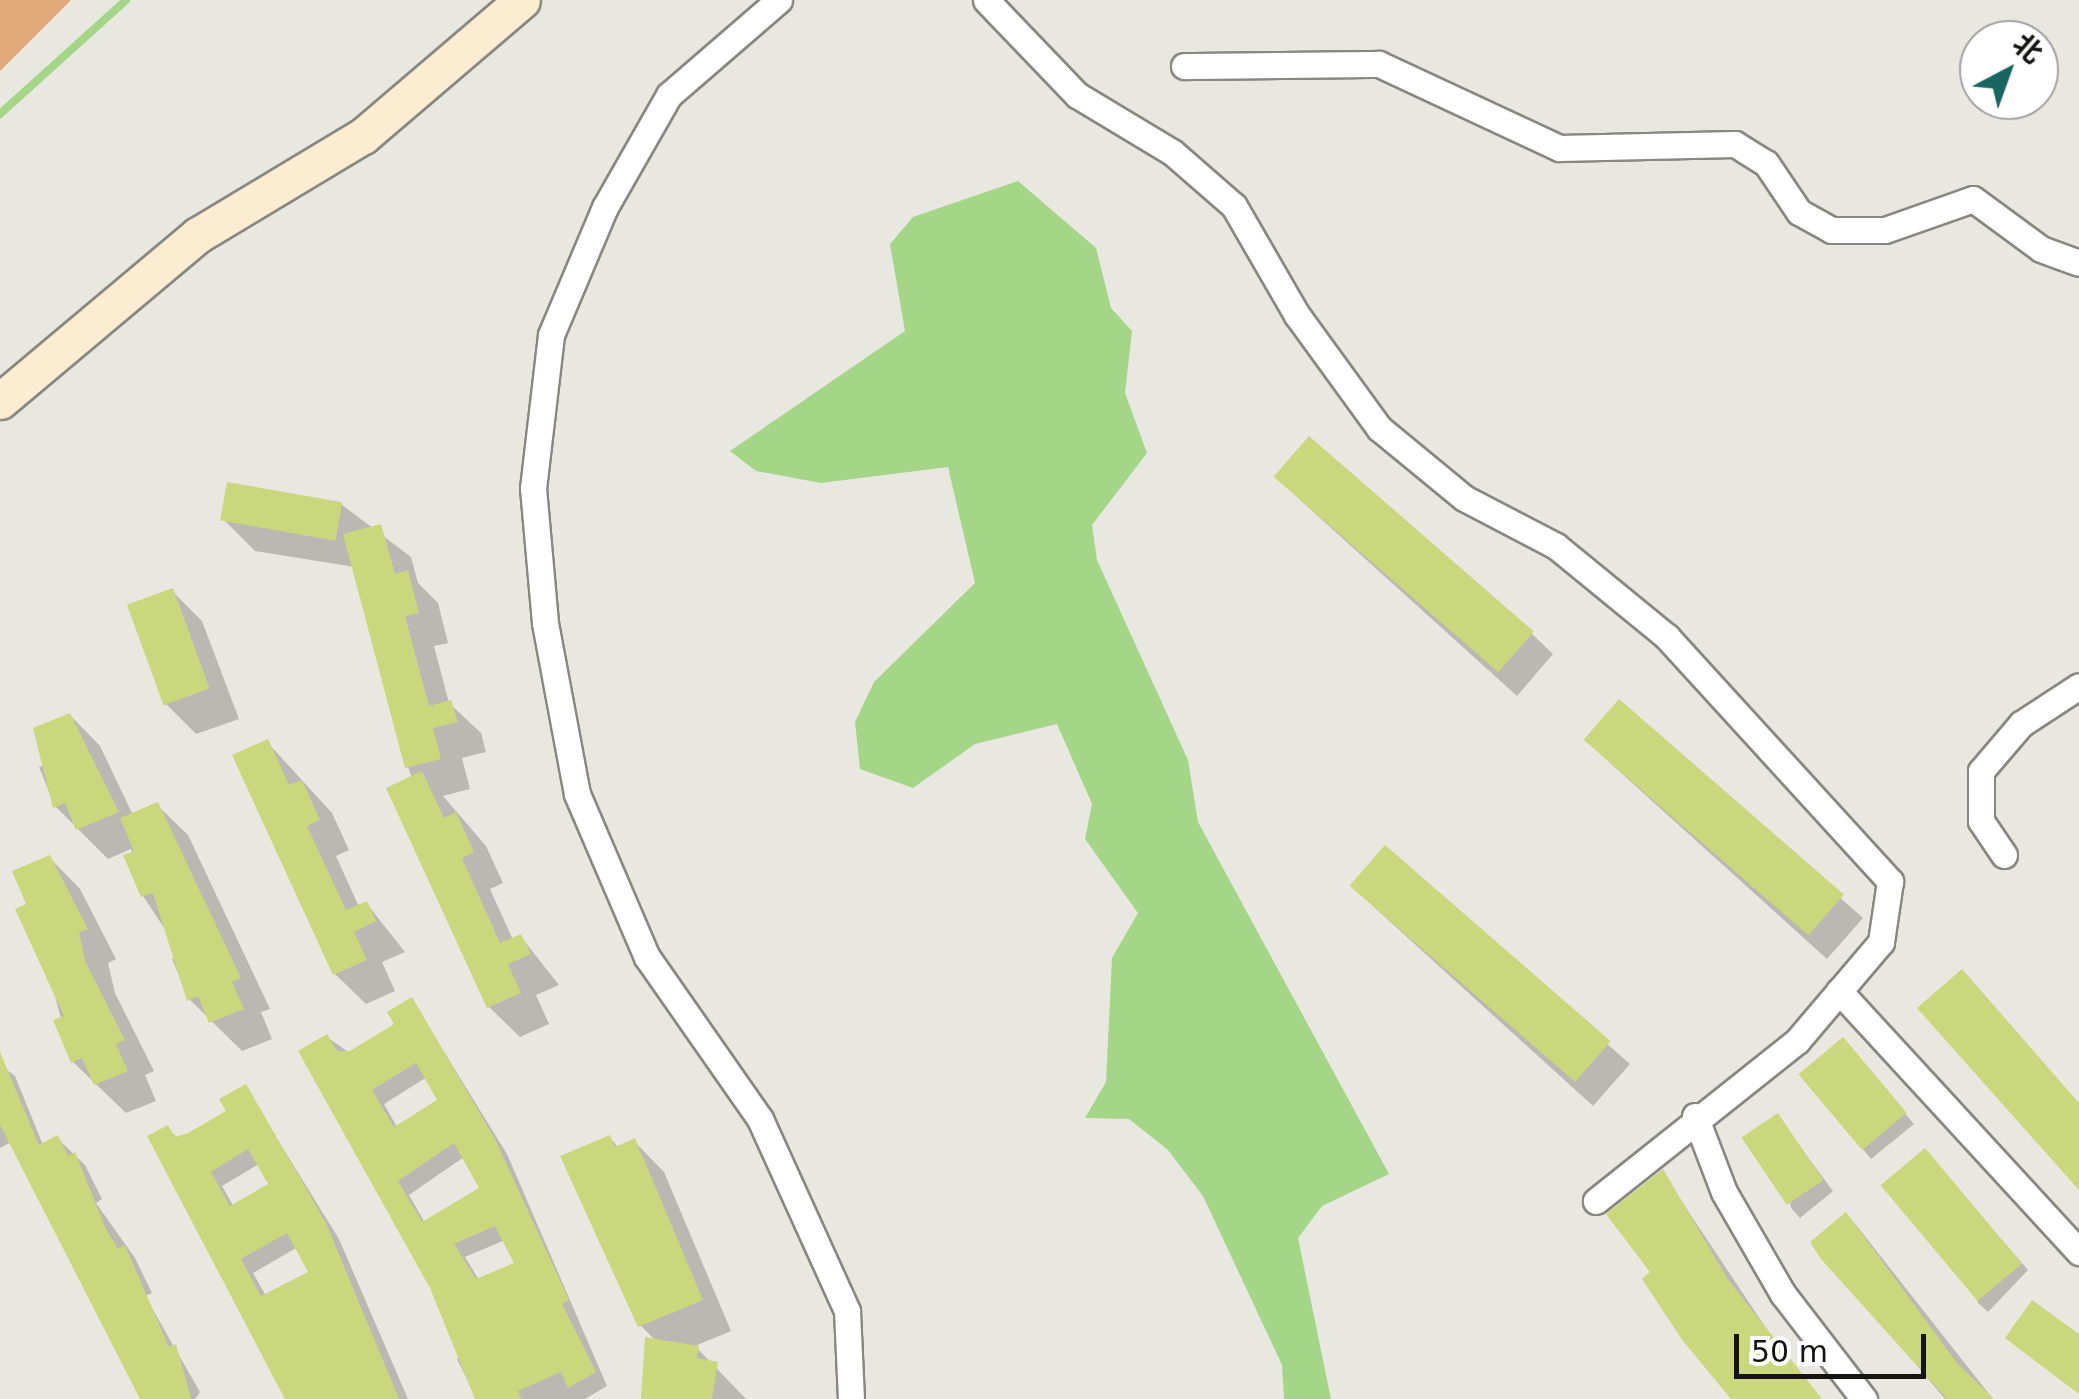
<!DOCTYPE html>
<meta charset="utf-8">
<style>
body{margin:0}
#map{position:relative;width:2079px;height:1399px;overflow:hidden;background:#e8e7e0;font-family:"DejaVu Sans","Noto Sans SC",sans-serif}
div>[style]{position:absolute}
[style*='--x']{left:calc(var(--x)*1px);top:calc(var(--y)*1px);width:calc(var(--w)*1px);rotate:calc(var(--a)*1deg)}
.green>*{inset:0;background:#e1a97a}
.water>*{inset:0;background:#a5d688}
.shadow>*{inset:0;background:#0003}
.stream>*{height:8px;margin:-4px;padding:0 4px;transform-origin:4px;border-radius:4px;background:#a5d688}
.building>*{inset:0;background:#c9d77d;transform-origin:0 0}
.roads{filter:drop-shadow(2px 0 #888780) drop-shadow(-2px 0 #888780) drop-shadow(0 2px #888780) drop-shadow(0 -2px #888780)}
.street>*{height:25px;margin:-12.5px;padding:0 12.5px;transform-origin:12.5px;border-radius:12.5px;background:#fff}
.secondary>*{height:35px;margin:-17.5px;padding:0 17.5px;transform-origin:17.5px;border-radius:17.5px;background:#fcecd1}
span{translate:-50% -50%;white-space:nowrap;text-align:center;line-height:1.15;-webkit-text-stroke:10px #fff;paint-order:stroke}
.north{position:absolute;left:1959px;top:20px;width:100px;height:100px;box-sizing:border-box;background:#fff;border:2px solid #a1a1a0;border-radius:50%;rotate:41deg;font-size:28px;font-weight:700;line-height:40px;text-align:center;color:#151412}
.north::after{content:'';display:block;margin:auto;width:35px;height:45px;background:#186561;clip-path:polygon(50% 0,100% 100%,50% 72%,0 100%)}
.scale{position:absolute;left:1734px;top:1334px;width:192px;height:45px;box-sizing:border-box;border:5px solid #151412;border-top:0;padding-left:12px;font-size:30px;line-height:35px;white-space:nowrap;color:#151412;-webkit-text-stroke:8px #fff;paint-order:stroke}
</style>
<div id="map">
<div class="green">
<i style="clip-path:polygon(0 0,71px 0,0 71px)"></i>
</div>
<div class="water">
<i style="clip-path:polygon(1018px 181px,1096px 248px,1111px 308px,1132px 331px,1125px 393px,1147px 453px,1092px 525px,1097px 560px,1188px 760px,1198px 822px,1389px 1174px,1322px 1206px,1298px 1238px,1331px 1399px,1284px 1399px,1282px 1365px,1203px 1196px,1168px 1150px,1129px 1119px,1085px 1118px,1106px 1082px,1112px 958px,1138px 913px,1085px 839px,1092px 804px,1057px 724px,975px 744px,913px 788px,860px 769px,855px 722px,874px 682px,975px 583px,948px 467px,821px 483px,756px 471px,730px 451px,905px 331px,890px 244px,913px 217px)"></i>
</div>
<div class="shadow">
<i style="clip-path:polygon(1298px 498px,1532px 634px,1553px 654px,1517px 696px)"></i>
<i style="clip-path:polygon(341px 504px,411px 557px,418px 583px,438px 603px,448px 643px,434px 646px,449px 703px,481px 733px,486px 752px,462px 758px,470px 789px,443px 796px,486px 846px,503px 883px,490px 889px,513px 940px,521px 937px,559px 985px,536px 995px,549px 1024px,520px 1037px,489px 1007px,408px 767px,355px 567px,255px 551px,224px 520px)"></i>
<i style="clip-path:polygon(172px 591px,202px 621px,239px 719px,196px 734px,166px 704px)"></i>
<i style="clip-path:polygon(1619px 703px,1863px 918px,1827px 959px,1609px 762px)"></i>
<i style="clip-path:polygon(70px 715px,100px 746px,133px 815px,157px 805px,188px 835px,270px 1009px,261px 1012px,272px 1039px,242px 1051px,189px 999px,172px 959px,182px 955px,143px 896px,131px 849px,108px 859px,55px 806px,39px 767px,50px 763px)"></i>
<i style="clip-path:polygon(267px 742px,332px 813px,349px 850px,336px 856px,359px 907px,367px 904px,405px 952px,382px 962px,395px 991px,366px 1004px,335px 974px)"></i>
<i style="clip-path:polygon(1385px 849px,1630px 1064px,1593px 1106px,1375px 908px)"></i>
<i style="clip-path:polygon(50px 858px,80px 889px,116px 959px,108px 963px,115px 993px,154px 1071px,145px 1075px,156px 1101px,126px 1113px,73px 1062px,30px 905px)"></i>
<i style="clip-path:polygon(evenodd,412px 1000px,507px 1154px,607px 1386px,585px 1399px,477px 1399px,457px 1359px,465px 1355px,327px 1037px,351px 1054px,397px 1024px,412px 1000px,427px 1077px,440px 1101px,397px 1127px,384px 1104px,427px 1077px,412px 1000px,464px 1157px,482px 1189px,425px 1223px,409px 1195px,464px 1157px,412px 1000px,505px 1240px,518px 1264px,479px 1280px,465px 1257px,505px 1240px)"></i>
<i style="clip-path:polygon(1852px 1050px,1914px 1124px,1871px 1159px,1802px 1074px)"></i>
<i style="clip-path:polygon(0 1065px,15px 1076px,43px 1145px,57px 1138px,85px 1165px,102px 1199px,96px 1203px,135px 1258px,152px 1293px,145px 1296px,200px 1392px,195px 1399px,141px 1399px,11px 1142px,0 1148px)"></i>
<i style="clip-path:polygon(evenodd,245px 1087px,339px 1239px,408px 1399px,292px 1399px,167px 1128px,179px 1139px,230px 1112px,245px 1087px,259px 1164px,272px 1185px,234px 1207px,222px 1186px,259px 1164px,245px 1087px,298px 1247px,311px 1274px,266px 1296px,253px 1273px,298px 1247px)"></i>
<i style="clip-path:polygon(1777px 1116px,1833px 1191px,1800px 1218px,1791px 1208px)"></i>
<i style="clip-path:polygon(610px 1138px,619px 1148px,634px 1141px,664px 1172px,731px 1331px,695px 1346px,746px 1399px,641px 1399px,647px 1340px,657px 1342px,640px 1325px)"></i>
<i style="clip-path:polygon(1934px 1162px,2028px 1270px,1988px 1312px,1978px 1303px)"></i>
<i style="clip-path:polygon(1662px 1172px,1792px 1367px,1821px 1399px,1734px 1399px,1654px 1273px)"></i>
<i style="clip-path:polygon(1846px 1215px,1856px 1225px,1993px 1399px,1945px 1399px,1813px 1242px)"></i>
</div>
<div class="stream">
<i style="--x:0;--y:114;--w:170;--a:-42.1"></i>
</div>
<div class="building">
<i style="left:1309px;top:436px;width:298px;height:54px;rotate:41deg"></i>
<i style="left:227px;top:482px;width:117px;height:39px;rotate:10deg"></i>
<i style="clip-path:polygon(381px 524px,395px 574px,408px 570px,419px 613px,405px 616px,429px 706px,451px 700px,458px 722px,433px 728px,441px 759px,405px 768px,343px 534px)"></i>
<i style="left:173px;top:588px;width:107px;height:49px;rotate:70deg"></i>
<i style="left:1619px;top:699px;width:298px;height:54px;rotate:41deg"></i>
<i style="clip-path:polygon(70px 713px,119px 812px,76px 830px,65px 803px,53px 808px,33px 728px)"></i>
<i style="clip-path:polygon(268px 739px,289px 785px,302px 780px,320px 820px,307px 826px,346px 910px,367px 901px,376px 921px,354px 932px,367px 960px,333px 975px,232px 755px)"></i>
<i style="clip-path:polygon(422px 771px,444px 818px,456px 812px,474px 852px,462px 858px,500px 943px,521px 934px,531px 954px,508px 964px,521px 993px,487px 1008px,386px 788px)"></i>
<i style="clip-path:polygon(158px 802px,241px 978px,232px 982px,244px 1009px,209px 1023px,198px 996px,187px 1001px,153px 893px,141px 897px,123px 855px,134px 851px,120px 818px)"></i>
<i style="left:1385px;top:845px;width:299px;height:54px;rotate:41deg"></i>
<i style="clip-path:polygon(50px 855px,88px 929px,79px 932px,85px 961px,125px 1040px,116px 1044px,128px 1071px,94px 1085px,82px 1058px,71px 1063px,53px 1020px,64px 1016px,15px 909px,26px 904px,12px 871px)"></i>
<i style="clip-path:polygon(1962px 969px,2079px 1103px,2079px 1190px,1917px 1008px)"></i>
<i style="clip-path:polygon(evenodd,412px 997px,495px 1139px,569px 1300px,562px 1304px,596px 1372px,568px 1388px,561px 1372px,518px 1391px,522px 1399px,475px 1399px,430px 1288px,298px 1051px,327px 1034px,337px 1051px,350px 1051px,394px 1024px,387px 1012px,412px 997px,416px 1063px,437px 1100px,394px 1127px,372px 1090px,416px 1063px,412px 997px,454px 1143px,479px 1188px,422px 1222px,398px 1181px,454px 1143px,412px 997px,495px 1226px,514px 1263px,476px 1279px,454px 1244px,495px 1226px)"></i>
<i style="left:1843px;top:1037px;width:99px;height:58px;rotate:50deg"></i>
<i style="clip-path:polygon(0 1052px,39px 1145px,58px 1135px,68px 1156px,75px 1152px,106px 1229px,118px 1249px,125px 1245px,169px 1347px,176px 1344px,191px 1399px,140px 1399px,0 1125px)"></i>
<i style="clip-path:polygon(evenodd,246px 1084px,326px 1223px,399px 1399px,285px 1399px,147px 1136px,168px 1125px,175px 1137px,188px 1133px,226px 1111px,219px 1099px,246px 1084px,248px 1149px,268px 1184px,230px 1206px,211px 1172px,248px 1149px,246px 1084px,287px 1233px,308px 1272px,261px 1296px,241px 1259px,287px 1233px)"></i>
<i style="left:1778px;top:1113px;width:81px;height:44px;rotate:56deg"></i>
<i style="clip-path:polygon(610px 1135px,615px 1147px,635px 1138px,703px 1300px,638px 1327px,560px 1156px)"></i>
<i style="left:1925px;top:1148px;width:151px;height:58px;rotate:50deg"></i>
<i style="clip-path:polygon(1663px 1169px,1727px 1278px,1822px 1399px,1731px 1399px,1683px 1341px,1642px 1279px,1650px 1272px,1606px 1214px)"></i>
<i style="clip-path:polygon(1846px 1212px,1957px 1363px,1994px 1399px,1947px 1399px,1821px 1259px,1810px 1242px)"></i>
<i style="clip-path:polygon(2032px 1300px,2079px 1334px,2079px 1394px,2005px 1338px)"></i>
<i style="clip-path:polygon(645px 1337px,699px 1346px,697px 1358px,718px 1362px,712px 1399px,641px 1399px)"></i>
</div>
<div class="roads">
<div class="street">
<i style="--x:779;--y:0;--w:145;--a:139.2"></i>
<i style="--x:669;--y:95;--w:129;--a:119.7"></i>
<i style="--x:605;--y:207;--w:139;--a:112.9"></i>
<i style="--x:551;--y:335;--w:154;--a:96.7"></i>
<i style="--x:533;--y:488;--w:136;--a:84.9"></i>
<i style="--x:545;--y:623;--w:174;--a:79.4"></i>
<i style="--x:577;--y:794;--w:177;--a:66.8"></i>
<i style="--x:647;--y:957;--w:198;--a:55.1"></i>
<i style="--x:760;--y:1119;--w:211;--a:65.6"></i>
<i style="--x:847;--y:1311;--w:88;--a:87.4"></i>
<i style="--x:986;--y:0;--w:132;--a:46.2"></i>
<i style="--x:1077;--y:95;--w:111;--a:31"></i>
<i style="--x:1172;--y:152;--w:82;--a:41.1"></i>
<i style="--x:1234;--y:206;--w:126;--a:60"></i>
<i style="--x:1297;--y:315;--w:140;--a:54"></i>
<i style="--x:1379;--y:428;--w:110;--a:39.5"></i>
<i style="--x:1464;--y:498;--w:104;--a:27.6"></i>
<i style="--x:1556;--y:546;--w:144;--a:39.3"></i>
<i style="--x:1667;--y:637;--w:331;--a:47.6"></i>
<i style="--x:1890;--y:881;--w:62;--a:98.4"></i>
<i style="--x:1881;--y:942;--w:130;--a:130.3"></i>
<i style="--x:1797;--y:1041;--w:257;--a:141.5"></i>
<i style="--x:1184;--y:66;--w:195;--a:-0.6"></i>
<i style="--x:1379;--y:64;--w:199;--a:25"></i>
<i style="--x:1559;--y:148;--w:176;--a:-1.3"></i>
<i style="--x:1735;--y:144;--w:36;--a:32"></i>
<i style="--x:1766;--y:163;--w:59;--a:56"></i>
<i style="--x:1799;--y:212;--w:37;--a:29"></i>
<i style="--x:1831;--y:230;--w:54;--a:0"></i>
<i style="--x:1885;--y:230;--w:93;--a:-19.4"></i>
<i style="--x:1973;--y:199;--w:84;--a:36.3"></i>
<i style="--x:2041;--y:249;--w:40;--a:20.2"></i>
<i style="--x:2004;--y:855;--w:41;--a:-124.1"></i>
<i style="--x:1981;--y:821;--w:50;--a:-90"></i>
<i style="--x:1981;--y:771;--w:62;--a:-49.6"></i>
<i style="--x:2021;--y:724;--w:69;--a:-33.2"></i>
<i style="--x:1839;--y:991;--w:355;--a:47.4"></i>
<i style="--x:1695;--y:1116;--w:81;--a:69.1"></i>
<i style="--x:1724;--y:1192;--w:118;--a:60"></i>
<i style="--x:1783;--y:1294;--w:133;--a:52.4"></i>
</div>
<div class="secondary">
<i style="--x:0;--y:401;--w:258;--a:-40"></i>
<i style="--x:198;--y:235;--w:192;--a:-31"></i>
<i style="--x:363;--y:136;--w:209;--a:-40.5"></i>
</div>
</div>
<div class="north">北</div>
<div class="scale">50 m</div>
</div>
